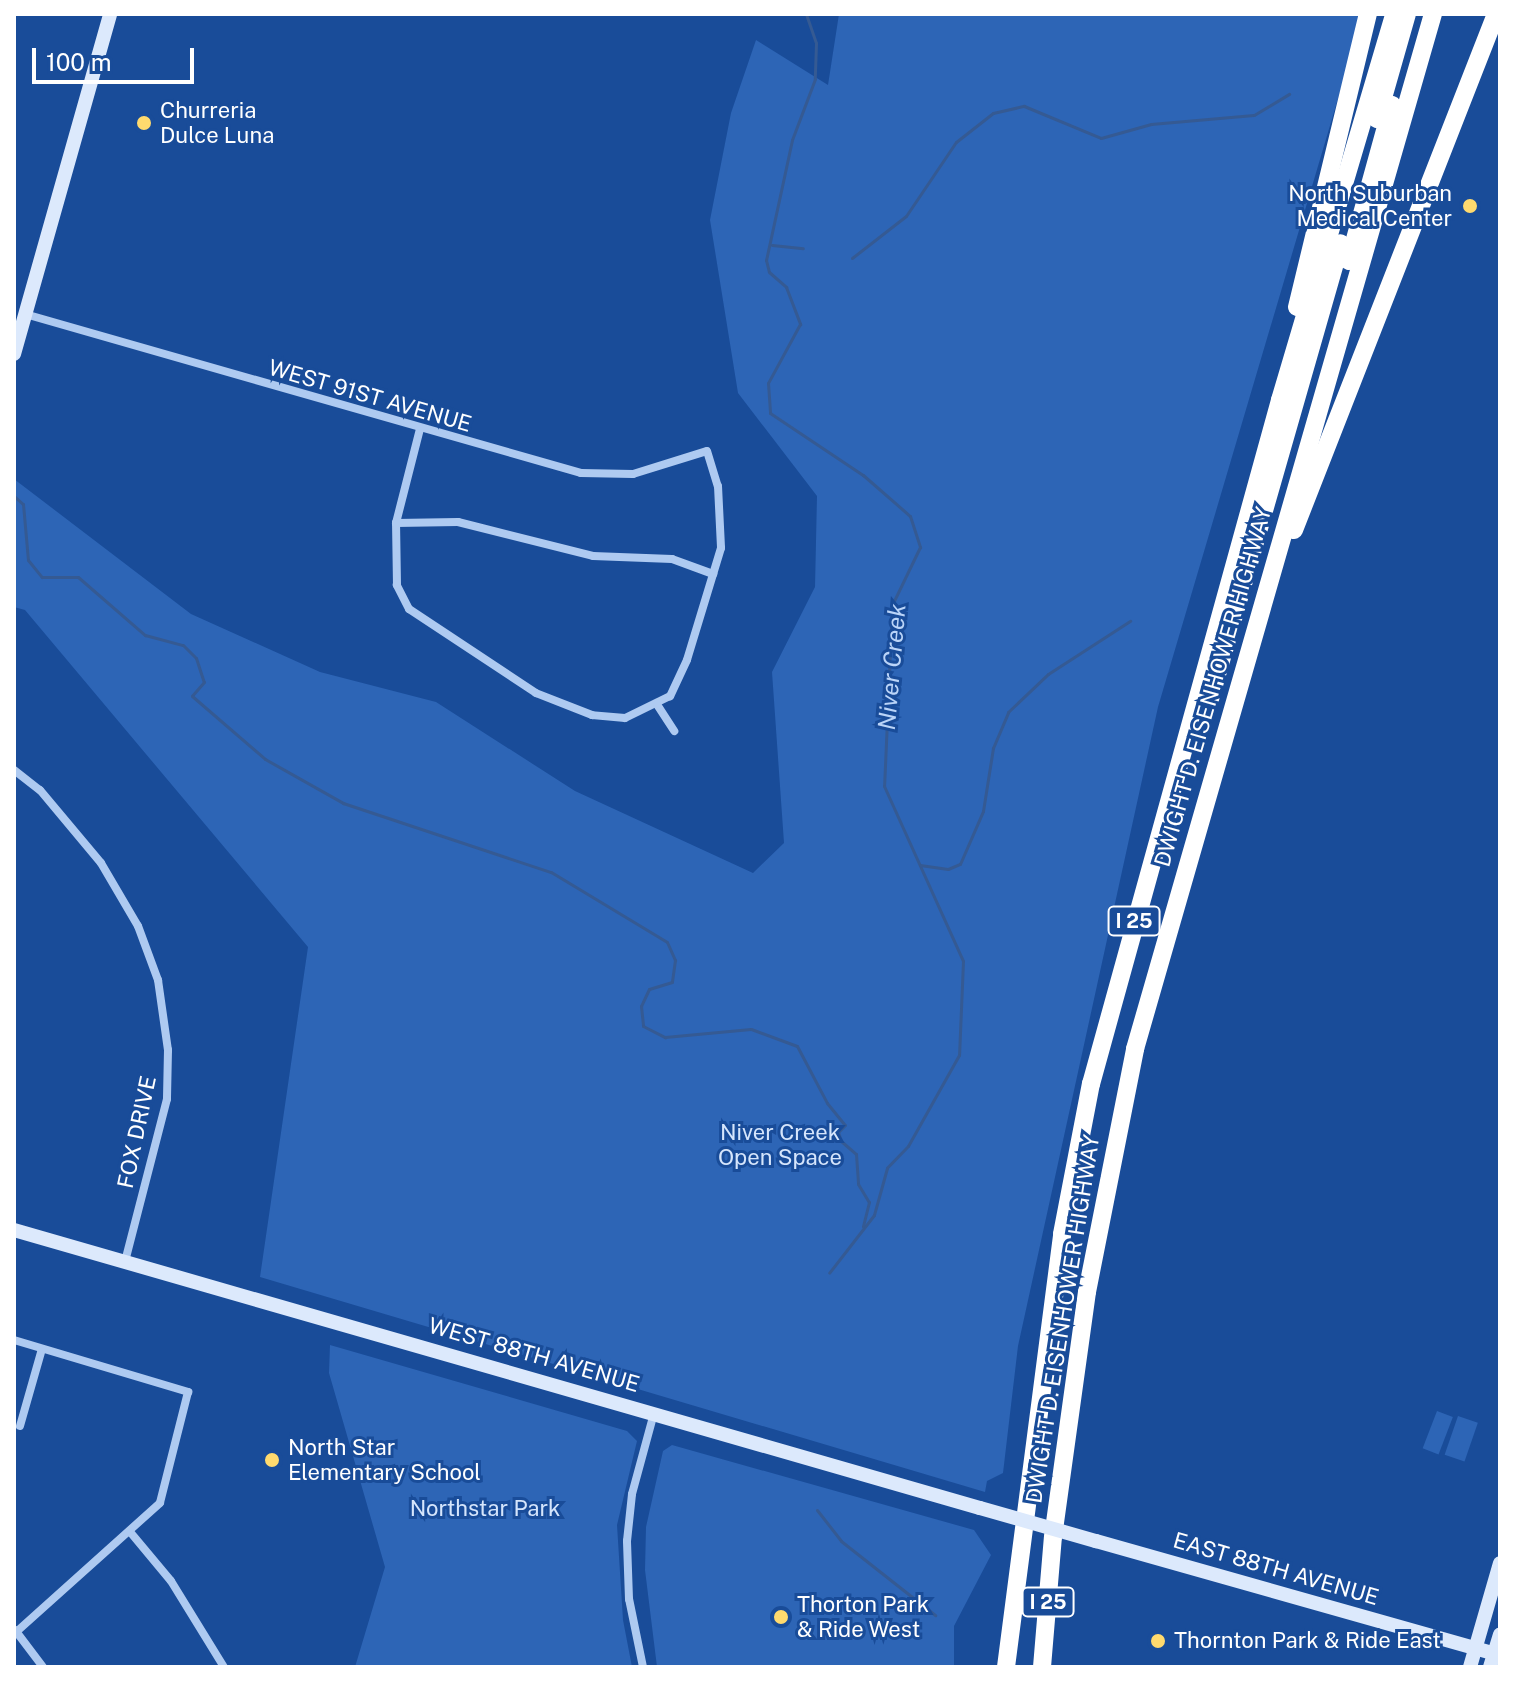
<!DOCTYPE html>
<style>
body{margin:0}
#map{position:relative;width:1514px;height:1681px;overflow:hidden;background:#194c99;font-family:"Public Sans",sans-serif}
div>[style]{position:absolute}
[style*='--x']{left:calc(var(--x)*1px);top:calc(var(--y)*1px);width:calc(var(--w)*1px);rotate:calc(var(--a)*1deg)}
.green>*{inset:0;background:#2d65b6;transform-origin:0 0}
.stream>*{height:3px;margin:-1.5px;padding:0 1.5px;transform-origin:1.5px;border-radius:1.5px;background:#355a93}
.street>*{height:8px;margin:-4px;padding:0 4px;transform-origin:4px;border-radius:4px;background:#aecaf1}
.secondary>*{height:14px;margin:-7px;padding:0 7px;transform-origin:7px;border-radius:7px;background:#dce9fc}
.highway>*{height:18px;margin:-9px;padding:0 9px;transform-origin:9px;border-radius:9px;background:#fff}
.secondary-bridge>*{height:14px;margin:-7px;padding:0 7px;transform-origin:7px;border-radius:7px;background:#dce9fc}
.dots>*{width:22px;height:22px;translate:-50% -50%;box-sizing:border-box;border:4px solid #194c99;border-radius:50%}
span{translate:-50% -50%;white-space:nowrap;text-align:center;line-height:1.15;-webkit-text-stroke:6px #194c99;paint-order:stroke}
.shield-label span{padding:2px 6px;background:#194c99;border:2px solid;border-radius:6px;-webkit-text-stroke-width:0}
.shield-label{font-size:20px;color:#fff;font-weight:700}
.poi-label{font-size:22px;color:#fff}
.left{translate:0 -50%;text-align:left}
.right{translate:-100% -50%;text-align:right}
.street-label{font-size:22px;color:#fff}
.park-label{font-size:22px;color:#d5e5fc}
.water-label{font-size:24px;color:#bad4f8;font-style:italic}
.frame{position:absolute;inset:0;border:16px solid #fff;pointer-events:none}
.scale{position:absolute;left:32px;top:48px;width:162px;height:36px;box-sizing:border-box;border:4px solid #fff;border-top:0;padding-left:10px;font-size:24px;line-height:28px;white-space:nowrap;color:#fff;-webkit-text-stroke:6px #194c99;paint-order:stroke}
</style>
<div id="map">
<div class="green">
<i style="clip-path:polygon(839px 14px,1363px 14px,1158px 707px,1018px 1346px,1003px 1473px,987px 1481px,985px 1492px,260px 1277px,308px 947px,25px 610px,14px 607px,14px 479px,191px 614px,320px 672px,436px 702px,575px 791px,753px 873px,784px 843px,772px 672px,815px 587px,817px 496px,738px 393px,710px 220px,731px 113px,756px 40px,828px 85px)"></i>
<i style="clip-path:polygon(330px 1345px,627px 1431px,637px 1441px,617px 1525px,623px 1620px,632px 1667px,355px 1667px,385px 1567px,329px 1373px)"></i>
<i style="left:1437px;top:1411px;width:17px;height:40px;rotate:21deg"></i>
<i style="left:1458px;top:1416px;width:21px;height:41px;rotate:19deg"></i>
<i style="clip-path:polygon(672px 1445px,974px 1530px,991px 1555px,954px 1626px,954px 1667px,657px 1667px,645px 1570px,646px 1527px,663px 1451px)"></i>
</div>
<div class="stream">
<i style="--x:806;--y:14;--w:31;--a:71"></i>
<i style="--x:816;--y:43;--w:36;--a:92"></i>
<i style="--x:815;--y:79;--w:65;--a:110.7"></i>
<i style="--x:792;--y:140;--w:123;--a:102.2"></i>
<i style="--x:766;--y:260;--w:12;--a:76"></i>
<i style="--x:769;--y:272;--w:23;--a:41"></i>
<i style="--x:786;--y:287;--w:40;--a:69"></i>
<i style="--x:800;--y:324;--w:67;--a:118.5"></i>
<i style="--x:768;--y:383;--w:30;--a:86"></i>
<i style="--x:770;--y:413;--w:112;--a:33.7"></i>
<i style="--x:863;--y:475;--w:62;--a:41.1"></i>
<i style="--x:910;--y:516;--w:33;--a:72"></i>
<i style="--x:920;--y:547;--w:64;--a:115.8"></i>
<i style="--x:892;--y:605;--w:181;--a:92.5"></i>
<i style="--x:884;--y:786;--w:192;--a:65.7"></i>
<i style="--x:963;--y:961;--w:94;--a:92.4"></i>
<i style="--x:959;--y:1055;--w:104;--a:119.3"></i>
<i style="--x:908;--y:1146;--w:30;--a:134"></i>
<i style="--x:887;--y:1168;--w:49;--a:105.5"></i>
<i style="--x:874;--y:1215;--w:73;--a:127.8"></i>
<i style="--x:772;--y:245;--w:31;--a:6"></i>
<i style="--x:852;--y:258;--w:68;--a:-37.9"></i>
<i style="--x:906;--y:216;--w:89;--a:-56"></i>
<i style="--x:956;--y:142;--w:47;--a:-38.1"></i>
<i style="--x:993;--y:113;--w:32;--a:-13"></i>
<i style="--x:1024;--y:106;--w:83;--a:22.6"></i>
<i style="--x:1101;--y:138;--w:52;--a:-15.6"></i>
<i style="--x:1151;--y:124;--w:103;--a:-5"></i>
<i style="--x:1254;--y:115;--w:41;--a:-31"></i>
<i style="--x:14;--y:496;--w:12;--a:42"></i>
<i style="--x:23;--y:504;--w:56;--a:84.9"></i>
<i style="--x:28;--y:560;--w:22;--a:51"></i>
<i style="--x:42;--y:577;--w:36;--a:0"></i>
<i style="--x:78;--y:577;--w:89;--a:40.9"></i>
<i style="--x:145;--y:635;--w:39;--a:15"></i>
<i style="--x:183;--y:645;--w:18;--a:45"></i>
<i style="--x:196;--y:658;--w:25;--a:72"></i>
<i style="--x:204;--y:682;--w:18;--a:131"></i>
<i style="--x:192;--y:696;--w:96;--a:40.8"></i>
<i style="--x:265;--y:759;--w:90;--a:29.4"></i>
<i style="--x:343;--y:803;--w:219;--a:18.4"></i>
<i style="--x:551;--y:872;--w:135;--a:31.1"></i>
<i style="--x:667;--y:942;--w:20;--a:66"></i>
<i style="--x:675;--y:960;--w:22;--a:98"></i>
<i style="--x:672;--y:982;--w:24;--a:163"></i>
<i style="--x:649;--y:989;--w:19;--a:115"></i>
<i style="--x:641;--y:1006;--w:20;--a:84"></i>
<i style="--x:643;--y:1026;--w:25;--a:27"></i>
<i style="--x:665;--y:1037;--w:86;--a:-5.3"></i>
<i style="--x:751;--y:1029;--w:49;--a:20.3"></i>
<i style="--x:797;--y:1046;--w:64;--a:62.2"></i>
<i style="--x:827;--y:1103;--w:28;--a:51"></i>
<i style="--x:845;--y:1125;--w:10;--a:135"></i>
<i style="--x:838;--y:1132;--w:9;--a:72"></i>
<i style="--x:841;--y:1141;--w:20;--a:41"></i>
<i style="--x:856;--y:1154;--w:30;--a:86"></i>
<i style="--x:858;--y:1184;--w:21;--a:59"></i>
<i style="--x:869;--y:1202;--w:25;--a:104"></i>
<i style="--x:920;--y:865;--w:28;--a:8"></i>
<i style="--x:948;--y:869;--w:13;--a:-23"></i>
<i style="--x:960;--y:864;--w:58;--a:-66.5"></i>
<i style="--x:983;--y:811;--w:64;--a:-81"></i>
<i style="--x:993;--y:748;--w:39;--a:-67"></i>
<i style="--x:1008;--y:712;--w:55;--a:-43.5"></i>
<i style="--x:1048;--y:674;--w:98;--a:-32.9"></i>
<i style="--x:817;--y:1510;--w:39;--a:52"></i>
<i style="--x:841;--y:1541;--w:120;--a:38.2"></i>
</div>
<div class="street">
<i style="--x:25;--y:314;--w:578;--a:15.96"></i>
<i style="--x:581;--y:473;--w:52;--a:1.1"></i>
<i style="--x:633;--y:474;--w:77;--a:-17.3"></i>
<i style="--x:707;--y:451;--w:37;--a:73"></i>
<i style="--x:718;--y:486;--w:62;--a:87.2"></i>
<i style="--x:721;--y:548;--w:117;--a:106.9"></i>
<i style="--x:687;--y:660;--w:40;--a:115"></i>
<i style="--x:670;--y:696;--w:50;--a:153.9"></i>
<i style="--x:625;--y:718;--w:33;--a:-175"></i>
<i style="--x:592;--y:715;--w:60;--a:-158.6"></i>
<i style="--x:536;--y:693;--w:152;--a:-146.5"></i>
<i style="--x:409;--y:609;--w:27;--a:-117"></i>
<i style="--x:397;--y:585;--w:62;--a:-90.9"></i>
<i style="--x:396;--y:523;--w:97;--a:-75.7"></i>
<i style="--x:396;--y:523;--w:62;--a:-0.9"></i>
<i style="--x:458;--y:522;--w:139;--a:14.1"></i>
<i style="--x:593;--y:556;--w:79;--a:2.2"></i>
<i style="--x:672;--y:559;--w:44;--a:20.1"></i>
<i style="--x:658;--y:706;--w:30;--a:57"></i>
<i style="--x:14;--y:770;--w:33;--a:38"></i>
<i style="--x:40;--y:790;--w:95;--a:50.1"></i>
<i style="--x:101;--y:863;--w:73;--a:59.6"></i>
<i style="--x:138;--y:926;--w:58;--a:69.7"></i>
<i style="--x:158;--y:980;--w:71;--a:81.9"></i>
<i style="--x:168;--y:1050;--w:49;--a:91.2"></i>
<i style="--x:167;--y:1099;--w:167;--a:104.5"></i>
<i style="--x:14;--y:1340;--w:182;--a:16.6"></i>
<i style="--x:188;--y:1392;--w:114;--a:104.2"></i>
<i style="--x:160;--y:1503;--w:196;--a:138.1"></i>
<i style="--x:20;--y:1426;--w:80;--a:-74.1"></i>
<i style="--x:131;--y:1533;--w:62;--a:50.2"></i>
<i style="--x:171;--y:1581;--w:101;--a:58.4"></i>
<i style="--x:15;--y:1630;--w:46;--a:52.9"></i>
<i style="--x:643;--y:1667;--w:69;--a:-101.6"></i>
<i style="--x:629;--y:1599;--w:58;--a:-92"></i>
<i style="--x:627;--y:1541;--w:47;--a:-83.9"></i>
<i style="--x:632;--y:1494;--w:84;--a:-74.8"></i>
</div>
<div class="secondary">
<i style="--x:14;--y:354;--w:353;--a:-74.2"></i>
<i style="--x:14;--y:1230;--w:1005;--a:16.06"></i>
<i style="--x:1096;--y:1541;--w:420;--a:15.8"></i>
<i style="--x:1470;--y:1667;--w:108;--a:-73.9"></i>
<i style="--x:1490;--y:1667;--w:34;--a:-73"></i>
</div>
<div class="highway">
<i style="--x:1377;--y:119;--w:109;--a:-74.1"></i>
<i style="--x:1349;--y:261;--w:162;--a:-74.6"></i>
<i style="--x:1297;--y:307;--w:301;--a:-76.4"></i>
<i style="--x:1294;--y:530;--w:554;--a:-68.62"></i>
<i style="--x:1210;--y:699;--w:474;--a:-74"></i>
<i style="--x:1006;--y:1667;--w:437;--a:-82.6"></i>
<i style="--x:1062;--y:1234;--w:153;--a:-79.1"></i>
<i style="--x:1091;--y:1084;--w:710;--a:-74.55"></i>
<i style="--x:1280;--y:400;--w:402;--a:-73.5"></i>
<i style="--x:1042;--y:1667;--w:130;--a:-85.2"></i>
<i style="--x:1053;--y:1537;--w:247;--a:-82.1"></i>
<i style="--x:1087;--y:1292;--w:248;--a:-78.8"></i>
<i style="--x:1135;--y:1049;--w:1077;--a:-73.94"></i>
</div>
<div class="secondary-bridge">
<i style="--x:980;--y:1508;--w:121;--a:15.9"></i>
</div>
<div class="dots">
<i style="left:144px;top:123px;background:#ffda6e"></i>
<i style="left:1470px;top:206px;background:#ffda6e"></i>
<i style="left:272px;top:1460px;background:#ffda6e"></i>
<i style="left:781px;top:1617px;background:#ffda6e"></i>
<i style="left:1158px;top:1641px;background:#ffda6e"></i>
</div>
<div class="shield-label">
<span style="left:1134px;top:921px">I 25</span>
<span style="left:1048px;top:1602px">I 25</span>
</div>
<div class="poi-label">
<span class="left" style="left:160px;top:123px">Churreria<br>Dulce Luna</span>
<span class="right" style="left:1452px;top:206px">North Suburban<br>Medical Center</span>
<span class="left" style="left:288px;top:1460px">North Star<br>Elementary School</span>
<span class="left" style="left:797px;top:1617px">Thorton Park<br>&amp; Ride West</span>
<span class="left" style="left:1174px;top:1641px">Thornton Park &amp; Ride East</span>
</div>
<div class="street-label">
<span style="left:370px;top:396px;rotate:16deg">WEST 91ST AVENUE</span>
<span style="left:1213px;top:687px;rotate:-74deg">DWIGHT D. EISENHOWER HIGHWAY</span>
<span style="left:137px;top:1132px;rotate:-78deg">FOX DRIVE</span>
<span style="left:1063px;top:1319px;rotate:-81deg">DWIGHT D. EISENHOWER HIGHWAY</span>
<span style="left:534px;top:1355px;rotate:16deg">WEST 88TH AVENUE</span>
<span style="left:1276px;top:1569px;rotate:16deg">EAST 88TH AVENUE</span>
</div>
<div class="park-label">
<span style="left:780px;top:1145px">Niver Creek<br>Open Space</span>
<span style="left:485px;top:1509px">Northstar Park</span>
</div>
<div class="water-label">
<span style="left:892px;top:667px;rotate:-85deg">Niver Creek</span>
</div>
<div class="frame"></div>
<div class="scale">100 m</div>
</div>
